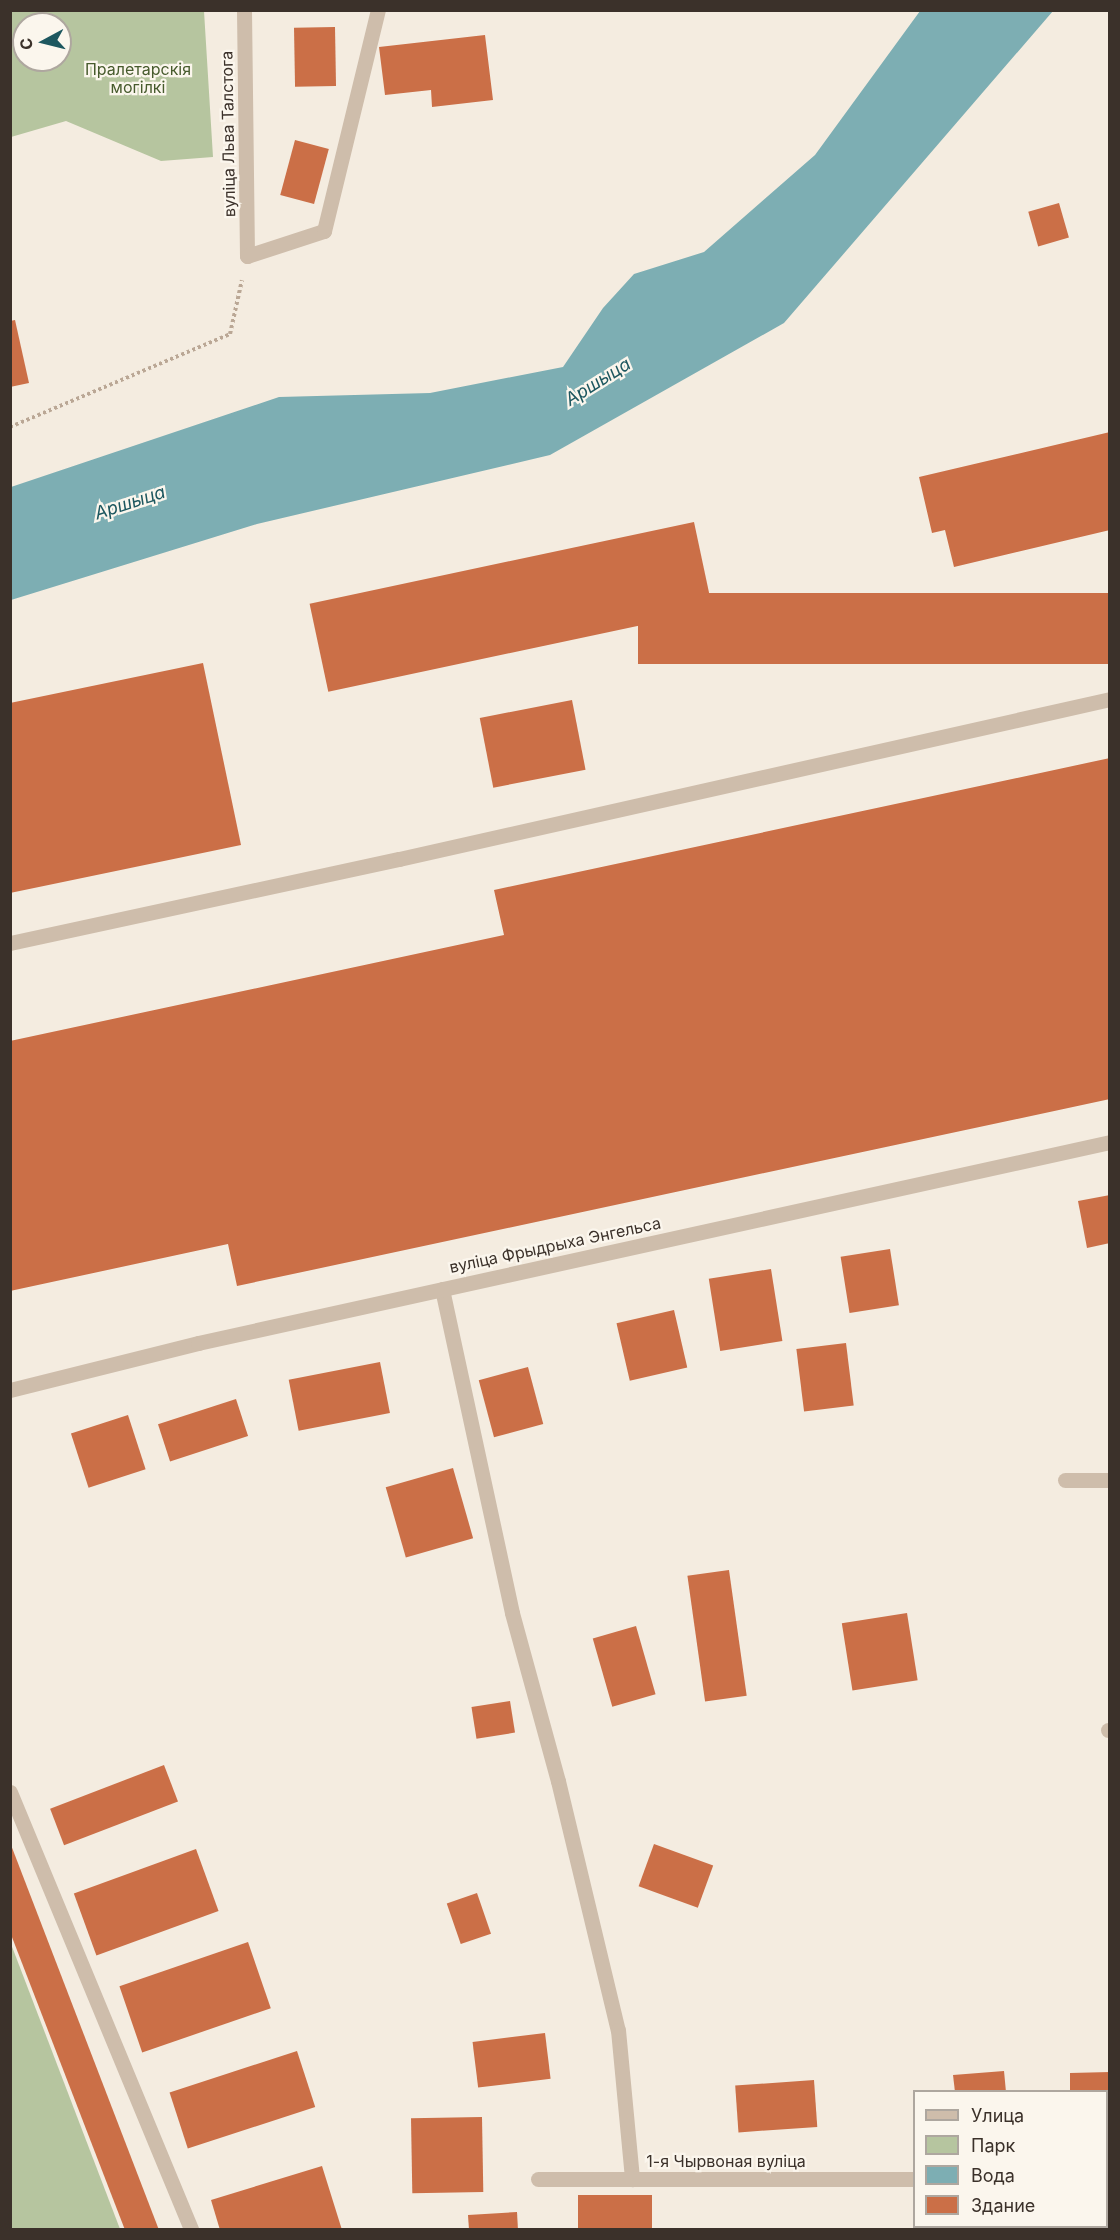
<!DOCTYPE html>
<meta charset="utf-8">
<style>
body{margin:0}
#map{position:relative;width:1120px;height:2240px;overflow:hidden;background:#f4ece0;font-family:Inter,sans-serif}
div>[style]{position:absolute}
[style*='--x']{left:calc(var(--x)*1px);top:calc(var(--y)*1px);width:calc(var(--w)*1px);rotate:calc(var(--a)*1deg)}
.green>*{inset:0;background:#b6c59f}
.water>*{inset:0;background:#7daeb3}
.building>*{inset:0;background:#cb6f47;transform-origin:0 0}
.path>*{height:4px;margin-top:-2px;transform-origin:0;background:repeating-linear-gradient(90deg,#baa795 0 3px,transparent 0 6px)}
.minor>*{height:15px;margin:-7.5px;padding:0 7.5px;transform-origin:7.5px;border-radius:7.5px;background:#cebdab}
span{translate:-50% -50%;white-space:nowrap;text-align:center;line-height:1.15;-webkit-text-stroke:4.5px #fbf6ed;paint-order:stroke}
.park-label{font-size:16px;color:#475b2d}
.street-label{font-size:16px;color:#3b312a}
.water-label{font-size:18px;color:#1d575f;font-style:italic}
.frame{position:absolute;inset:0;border:12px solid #3b312a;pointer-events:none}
.legend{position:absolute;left:913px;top:2090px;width:195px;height:138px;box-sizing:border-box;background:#fbf6ed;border:2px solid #aea79f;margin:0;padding:8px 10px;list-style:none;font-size:18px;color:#3b312a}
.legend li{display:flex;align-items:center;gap:12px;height:30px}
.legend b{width:30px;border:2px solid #aea79f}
.north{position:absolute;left:12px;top:12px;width:60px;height:60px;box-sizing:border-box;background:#fbf6ed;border:2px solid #aea79f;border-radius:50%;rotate:263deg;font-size:16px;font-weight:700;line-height:24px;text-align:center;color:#3b312a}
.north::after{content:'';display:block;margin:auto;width:21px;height:27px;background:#1d575f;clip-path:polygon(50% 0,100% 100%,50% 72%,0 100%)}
</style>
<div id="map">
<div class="green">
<i style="clip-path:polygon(evenodd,11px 10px,204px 11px,213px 157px,161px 161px,66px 121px,11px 137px,11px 10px,24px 24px,60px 24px,60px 60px,24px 60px,24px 24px)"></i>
<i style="clip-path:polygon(10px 1944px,11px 1944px,120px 2229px,11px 2229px)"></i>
</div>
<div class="water">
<i style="clip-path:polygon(920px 11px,1053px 11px,784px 323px,550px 455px,257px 524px,11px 600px,11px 487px,279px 397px,430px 393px,563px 367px,603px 308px,634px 274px,704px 252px,815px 155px)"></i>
</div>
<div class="building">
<i style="left:335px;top:27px;width:59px;height:41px;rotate:89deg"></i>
<i style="clip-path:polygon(485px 35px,493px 100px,432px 107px,431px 90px,385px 95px,379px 47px)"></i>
<i style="left:295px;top:140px;width:35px;height:57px;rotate:15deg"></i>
<i style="left:1059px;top:203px;width:36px;height:32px;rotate:74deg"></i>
<i style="clip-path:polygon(15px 320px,29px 383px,10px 387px,10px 321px)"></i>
<i style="clip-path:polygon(1110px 432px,1110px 530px,954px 567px,945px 530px,932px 533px,919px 477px)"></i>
<i style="left:694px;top:522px;width:90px;height:393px;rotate:78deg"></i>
<i style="left:1110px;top:593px;width:71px;height:472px;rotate:90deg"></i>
<i style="clip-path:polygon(203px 663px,241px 845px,10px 893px,10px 703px)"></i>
<i style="left:572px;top:700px;width:71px;height:94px;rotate:79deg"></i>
<i style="clip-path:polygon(1110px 758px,1110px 1099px,237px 1286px,228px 1244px,10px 1291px,10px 1041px,504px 935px,494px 890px)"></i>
<i style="clip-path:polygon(1110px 1195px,1110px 1243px,1087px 1248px,1078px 1201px)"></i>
<i style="left:890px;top:1249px;width:57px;height:50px;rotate:81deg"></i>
<i style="left:771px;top:1269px;width:73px;height:63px;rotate:81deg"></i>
<i style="left:674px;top:1310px;width:59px;height:59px;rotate:77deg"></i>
<i style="left:846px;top:1343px;width:63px;height:50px;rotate:83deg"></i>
<i style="left:380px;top:1362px;width:52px;height:93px;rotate:79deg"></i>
<i style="left:528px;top:1367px;width:59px;height:51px;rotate:75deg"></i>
<i style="left:236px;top:1399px;width:39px;height:82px;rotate:72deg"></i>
<i style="left:128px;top:1415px;width:57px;height:60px;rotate:72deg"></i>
<i style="left:453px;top:1468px;width:73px;height:70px;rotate:74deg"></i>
<i style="left:729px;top:1570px;width:127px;height:42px;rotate:82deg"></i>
<i style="left:907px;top:1613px;width:68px;height:66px;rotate:81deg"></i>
<i style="left:636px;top:1626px;width:71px;height:45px;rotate:74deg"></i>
<i style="left:510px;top:1701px;width:32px;height:39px;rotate:81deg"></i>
<i style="left:164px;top:1765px;width:39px;height:122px;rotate:69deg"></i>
<i style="left:654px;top:1844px;width:63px;height:45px;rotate:20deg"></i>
<i style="clip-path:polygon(10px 1845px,11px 1845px,159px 2230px,125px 2230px,10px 1932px)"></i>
<i style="left:196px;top:1849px;width:66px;height:130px;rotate:70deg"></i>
<i style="left:477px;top:1893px;width:43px;height:32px;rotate:71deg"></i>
<i style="left:248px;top:1942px;width:70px;height:136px;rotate:71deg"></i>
<i style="left:545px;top:2033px;width:46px;height:73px;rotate:83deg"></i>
<i style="left:297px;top:2051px;width:59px;height:134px;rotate:72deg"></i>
<i style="clip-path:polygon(1004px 2071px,1006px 2092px,955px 2092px,953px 2075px)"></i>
<i style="clip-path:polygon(1110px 2072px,1110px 2124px,1106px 2124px,1106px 2092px,1070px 2092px,1070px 2073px)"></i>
<i style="left:814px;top:2080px;width:47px;height:79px;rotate:86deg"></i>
<i style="left:482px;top:2117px;width:75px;height:71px;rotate:89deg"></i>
<i style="clip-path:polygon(322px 2166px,342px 2230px,220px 2230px,211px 2200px)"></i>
<i style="left:652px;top:2195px;width:35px;height:74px;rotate:90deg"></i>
<i style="clip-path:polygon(517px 2212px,518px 2230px,469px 2230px,468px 2215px)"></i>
<i style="left:952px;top:2226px;width:51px;height:4px"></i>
</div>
<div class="path">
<i style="--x:10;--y:427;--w:239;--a:-22.9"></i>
<i style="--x:230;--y:334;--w:55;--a:-77.5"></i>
</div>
<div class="minor">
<i style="--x:244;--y:10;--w:246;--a:89.3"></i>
<i style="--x:247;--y:256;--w:81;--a:-18"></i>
<i style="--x:324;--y:231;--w:228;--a:-76.3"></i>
<i style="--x:10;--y:943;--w:398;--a:-12.2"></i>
<i style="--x:399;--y:859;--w:729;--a:-12.68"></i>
<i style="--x:442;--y:1289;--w:331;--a:77.8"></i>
<i style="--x:512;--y:1613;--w:174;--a:74.7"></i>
<i style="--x:558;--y:1781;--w:256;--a:76.5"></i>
<i style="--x:618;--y:2030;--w:150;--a:84.6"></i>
<i style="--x:10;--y:1390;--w:194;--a:-14"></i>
<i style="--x:198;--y:1343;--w:934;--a:-12.43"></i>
<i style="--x:1065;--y:1480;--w:45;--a:0"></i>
<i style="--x:1108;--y:1730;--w:2;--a:0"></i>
<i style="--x:10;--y:1792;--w:474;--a:67.5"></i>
<i style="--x:1106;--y:2178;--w:4;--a:0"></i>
<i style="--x:538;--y:2179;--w:376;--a:0"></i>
<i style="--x:1063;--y:2226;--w:4;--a:76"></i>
</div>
<div class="park-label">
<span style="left:138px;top:78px">Пралетарскія<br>могілкі</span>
</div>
<div class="street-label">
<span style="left:228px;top:134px;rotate:-91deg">вуліца Льва Талстога</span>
<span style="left:555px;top:1245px;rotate:-12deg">вуліца Фрыдрыха Энгельса</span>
<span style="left:726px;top:2161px">1-я Чырвоная вуліца</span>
</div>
<div class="water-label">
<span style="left:598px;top:382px;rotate:-32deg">Аршыца</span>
<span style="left:130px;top:503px;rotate:-18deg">Аршыца</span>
</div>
<div class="frame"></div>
<ul class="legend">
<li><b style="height:8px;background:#cebdab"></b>Улица</li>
<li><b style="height:16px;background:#b6c59f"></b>Парк</li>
<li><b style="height:16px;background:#7daeb3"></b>Вода</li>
<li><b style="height:16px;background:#cb6f47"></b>Здание</li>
</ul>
<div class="north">С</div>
</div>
